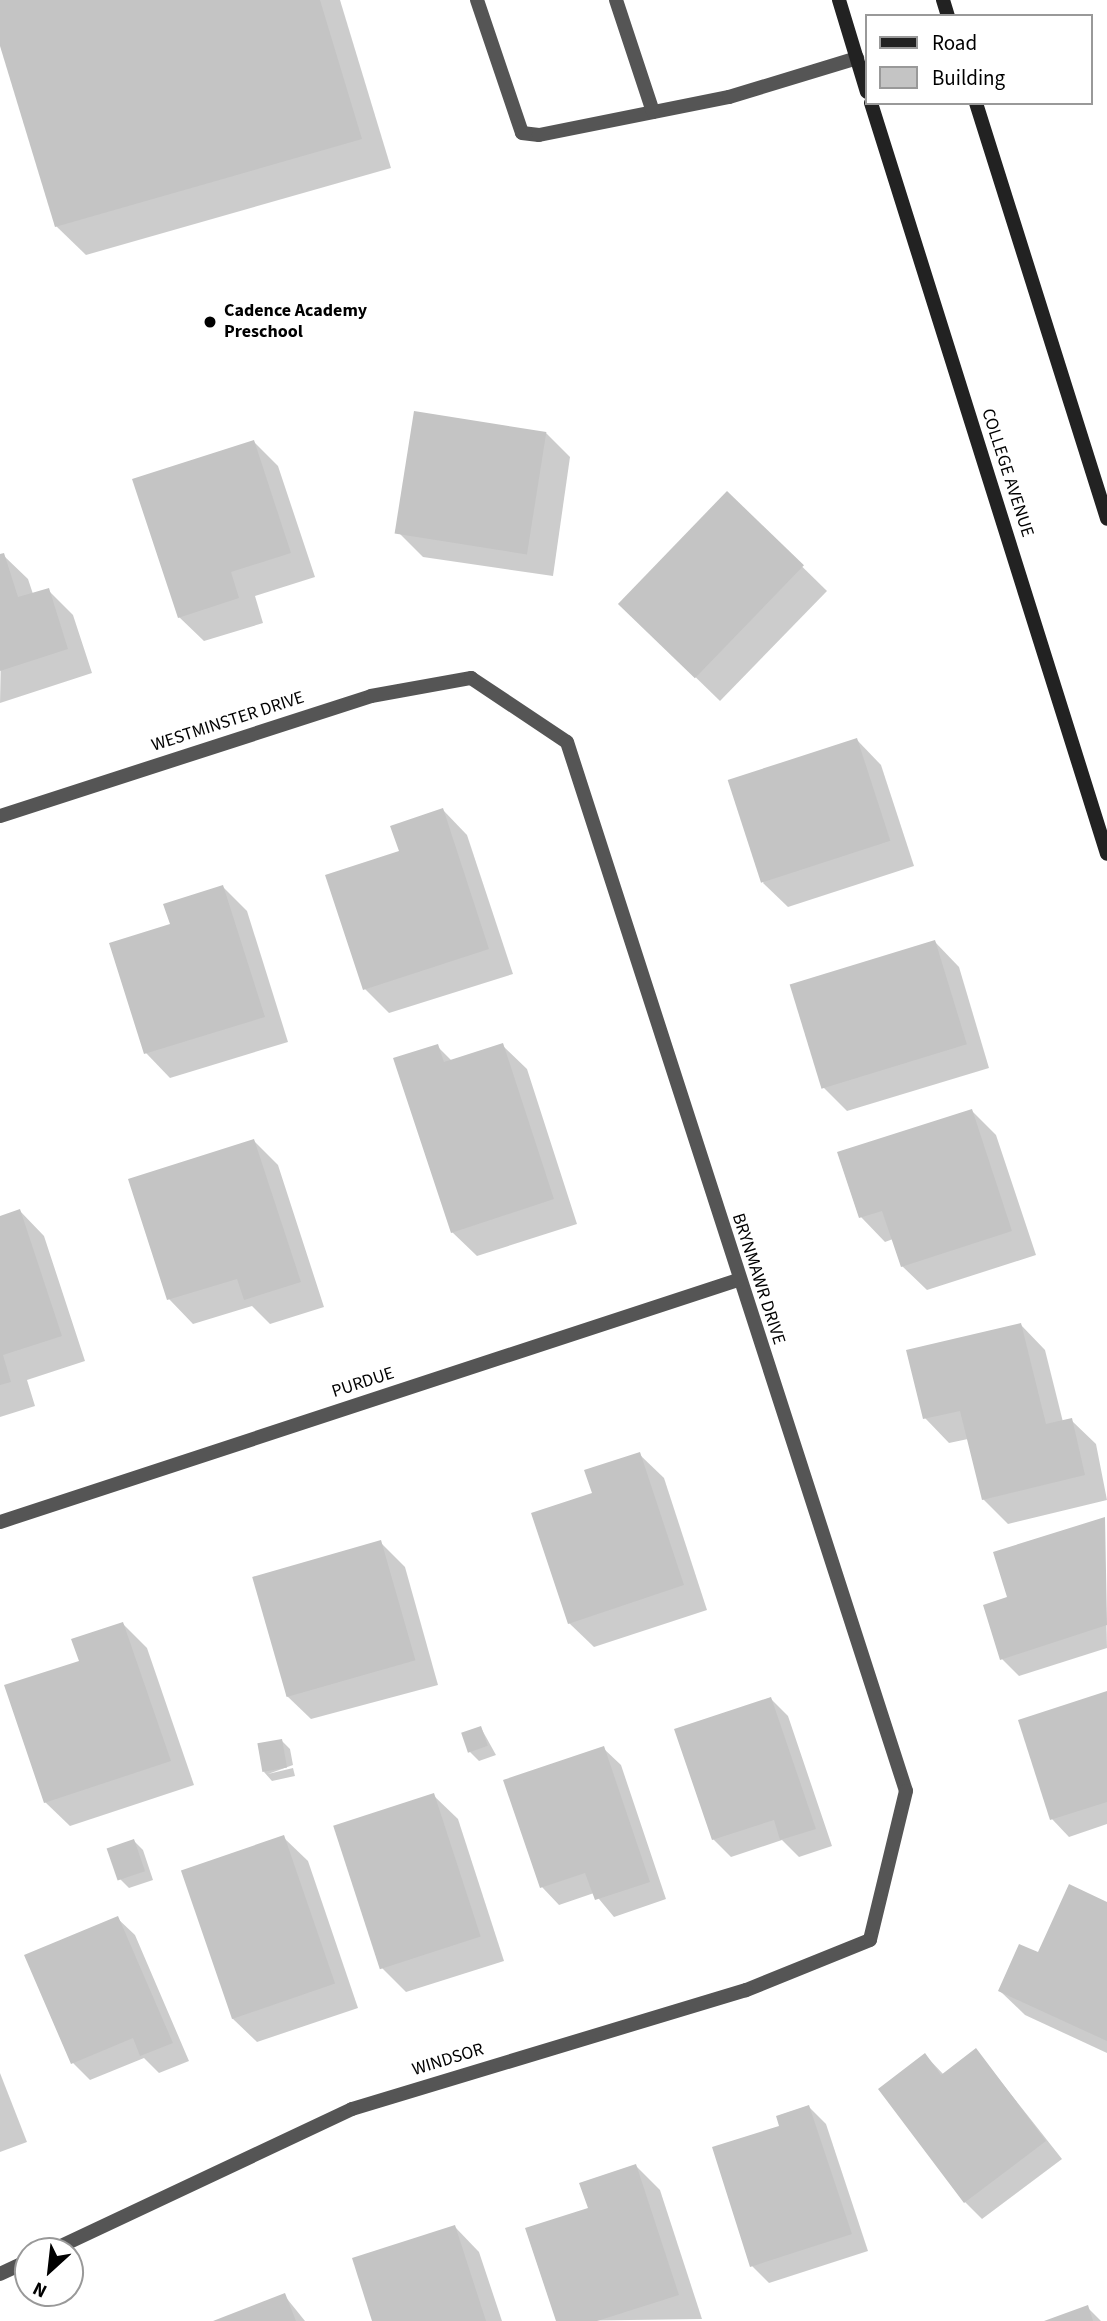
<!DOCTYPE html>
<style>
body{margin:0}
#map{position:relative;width:1107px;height:2321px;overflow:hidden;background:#fff;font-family:"Source Sans 3",sans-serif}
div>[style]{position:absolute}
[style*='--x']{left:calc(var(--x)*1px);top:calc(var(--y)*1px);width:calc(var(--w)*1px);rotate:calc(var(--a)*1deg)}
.shadow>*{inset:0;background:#0003}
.building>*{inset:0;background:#c4c4c4;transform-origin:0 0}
.lane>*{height:14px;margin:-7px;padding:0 7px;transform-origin:7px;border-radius:7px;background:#555}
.street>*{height:14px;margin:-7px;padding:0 7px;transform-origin:7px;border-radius:7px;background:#555}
.secondary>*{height:14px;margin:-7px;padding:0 7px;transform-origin:7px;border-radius:7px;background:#222}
.dots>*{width:19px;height:19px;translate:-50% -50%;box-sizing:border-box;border:4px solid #fff;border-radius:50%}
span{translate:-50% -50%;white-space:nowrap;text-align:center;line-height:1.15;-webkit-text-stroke:5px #fff;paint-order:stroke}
.poi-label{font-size:18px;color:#000;font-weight:700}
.left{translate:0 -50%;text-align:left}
.street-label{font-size:18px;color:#000}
.legend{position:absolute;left:865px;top:14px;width:228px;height:91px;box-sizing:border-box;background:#fff;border:2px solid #999;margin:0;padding:9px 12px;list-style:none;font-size:21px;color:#000}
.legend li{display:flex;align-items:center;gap:14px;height:35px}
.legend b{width:35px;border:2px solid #999}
.north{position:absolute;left:14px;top:2237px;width:70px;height:70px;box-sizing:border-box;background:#fff;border:2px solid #999;border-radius:50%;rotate:207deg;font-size:19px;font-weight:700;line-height:28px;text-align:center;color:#000}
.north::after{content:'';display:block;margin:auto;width:24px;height:32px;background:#000;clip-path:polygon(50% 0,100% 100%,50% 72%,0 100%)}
</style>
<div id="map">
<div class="shadow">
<i style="clip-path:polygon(0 0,340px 0,391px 168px,86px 255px,56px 226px,0 40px)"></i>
<i style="clip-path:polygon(546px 433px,570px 457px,553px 576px,423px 557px,399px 533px)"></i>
<i style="clip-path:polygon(254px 442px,278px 466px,315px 577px,255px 596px,263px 623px,204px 641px,179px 617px)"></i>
<i style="clip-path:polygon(727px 493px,827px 591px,720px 701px,645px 628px)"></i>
<i style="clip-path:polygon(3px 555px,28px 579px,33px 594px,48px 590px,73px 615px,92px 673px,0 703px)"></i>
<i style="clip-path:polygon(857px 740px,881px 765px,914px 866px,788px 907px,763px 883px)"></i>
<i style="clip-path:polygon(443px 810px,467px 835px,513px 974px,389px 1013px,365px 989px,401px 852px)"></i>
<i style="clip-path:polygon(223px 887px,247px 911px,288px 1042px,170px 1078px,146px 1053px,172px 925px)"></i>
<i style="clip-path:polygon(935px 942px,959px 967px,989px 1068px,847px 1111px,823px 1087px)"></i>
<i style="clip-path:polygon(502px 1045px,527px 1069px,577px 1224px,477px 1256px,452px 1232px,437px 1046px,452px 1061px)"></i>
<i style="clip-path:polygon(972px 1111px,996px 1135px,1036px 1255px,927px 1290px,902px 1266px,893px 1239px,885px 1242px,861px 1217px)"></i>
<i style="clip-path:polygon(254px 1141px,278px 1165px,324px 1307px,270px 1324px,252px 1306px,193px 1324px,169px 1299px)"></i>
<i style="clip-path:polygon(20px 1211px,44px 1236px,85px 1361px,27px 1380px,35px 1406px,0 1417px,0 1218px)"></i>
<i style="clip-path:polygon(1021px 1325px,1045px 1350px,1063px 1422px,1071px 1420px,1096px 1444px,1107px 1500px,1008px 1524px,983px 1499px,968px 1439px,949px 1443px,925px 1418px)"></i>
<i style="clip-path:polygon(639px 1454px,664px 1478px,707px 1610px,594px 1647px,569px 1623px)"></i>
<i style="clip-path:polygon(1104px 1519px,1107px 1648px,1019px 1676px,1002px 1659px,1010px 1598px)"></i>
<i style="clip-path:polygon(380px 1542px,405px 1567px,438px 1685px,311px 1719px,286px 1695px)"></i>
<i style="clip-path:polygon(123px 1624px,147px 1648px,194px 1785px,70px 1826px,45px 1802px,81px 1662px)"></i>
<i style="clip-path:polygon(1107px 1693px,1107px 1824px,1069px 1837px,1052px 1819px)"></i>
<i style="clip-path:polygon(771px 1699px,788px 1716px,832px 1846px,799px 1857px,782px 1840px,731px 1857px,713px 1839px)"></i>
<i style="clip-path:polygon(481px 1728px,496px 1755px,479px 1761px,470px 1752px)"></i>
<i style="clip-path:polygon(281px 1740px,290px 1749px,293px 1765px,268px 1774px,293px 1768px,295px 1776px,272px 1781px,264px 1772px)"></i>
<i style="clip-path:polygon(603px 1748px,621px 1765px,666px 1899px,614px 1917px,594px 1893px,559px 1905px,542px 1887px)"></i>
<i style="clip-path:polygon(433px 1795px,458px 1819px,504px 1961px,406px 1992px,382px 1968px)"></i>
<i style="clip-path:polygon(283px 1837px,308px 1861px,358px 2008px,257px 2042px,232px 2018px)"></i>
<i style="clip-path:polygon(134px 1841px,143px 1850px,153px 1880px,129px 1888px,120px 1879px)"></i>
<i style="clip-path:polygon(1107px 1904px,1107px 2053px,1025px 2015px,1000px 1991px,1039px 1955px)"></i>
<i style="clip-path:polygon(117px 1918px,135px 1935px,189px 2061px,159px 2073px,144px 2058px,90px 2080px,73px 2063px)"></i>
<i style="clip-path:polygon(976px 2050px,1062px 2159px,982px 2219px,965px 2202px,925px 2055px,944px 2075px)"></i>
<i style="clip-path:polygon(0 2073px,27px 2142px,0 2152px)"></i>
<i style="clip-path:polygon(809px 2107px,826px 2124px,868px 2251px,769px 2283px,752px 2266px,781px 2127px)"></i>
<i style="clip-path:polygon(636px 2166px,660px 2190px,702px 2319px,558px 2321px,590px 2209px)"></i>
<i style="clip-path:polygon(455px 2227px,479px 2252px,502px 2321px,374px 2321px)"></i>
<i style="clip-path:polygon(284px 2295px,305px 2321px,217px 2321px)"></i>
<i style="clip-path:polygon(1087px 2307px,1101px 2321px,1048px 2321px)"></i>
</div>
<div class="building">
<i style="clip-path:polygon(0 0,320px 0,362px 139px,55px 227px,0 46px)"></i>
<i style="left:414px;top:411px;width:134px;height:124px;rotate:9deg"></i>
<i style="clip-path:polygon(254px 440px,291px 553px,231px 572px,239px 598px,178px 618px,132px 479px)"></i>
<i style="left:727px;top:491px;width:107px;height:157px;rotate:44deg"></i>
<i style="clip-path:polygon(4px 553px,18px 597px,49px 588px,68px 649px,0 671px,0 554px)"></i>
<i style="left:857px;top:738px;width:108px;height:136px;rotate:72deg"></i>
<i style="clip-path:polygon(443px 808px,489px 949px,363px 990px,325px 875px,399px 851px,390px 826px)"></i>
<i style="clip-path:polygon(223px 885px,265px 1017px,144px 1054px,109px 943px,170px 924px,163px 904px)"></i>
<i style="left:935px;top:940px;width:109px;height:152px;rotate:73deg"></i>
<i style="clip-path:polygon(503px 1043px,554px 1199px,451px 1233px,393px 1058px,438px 1044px,444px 1062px)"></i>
<i style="clip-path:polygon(972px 1109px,1012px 1231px,901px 1267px,882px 1211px,859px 1218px,837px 1152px)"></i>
<i style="clip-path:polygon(254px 1139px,301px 1282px,244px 1300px,237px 1279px,167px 1300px,128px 1179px)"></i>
<i style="clip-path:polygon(20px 1209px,62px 1336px,3px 1355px,11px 1382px,0 1385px,0 1216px)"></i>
<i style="clip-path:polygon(1021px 1323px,1046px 1424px,1072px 1418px,1085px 1475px,982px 1500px,960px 1411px,923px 1419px,906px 1350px)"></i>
<i style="clip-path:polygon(640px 1452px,684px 1585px,568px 1624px,531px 1513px,592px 1493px,584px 1470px)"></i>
<i style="clip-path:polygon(1105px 1517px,1107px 1625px,1000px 1660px,983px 1605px,1007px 1597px,993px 1552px)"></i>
<i style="left:381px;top:1540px;width:125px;height:134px;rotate:74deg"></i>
<i style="clip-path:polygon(123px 1622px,171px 1761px,44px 1803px,4px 1685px,79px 1661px,71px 1639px)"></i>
<i style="clip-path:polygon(1107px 1691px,1107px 1802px,1050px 1820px,1018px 1720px)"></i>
<i style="clip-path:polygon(771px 1697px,816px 1829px,780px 1840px,774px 1820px,712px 1840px,674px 1729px)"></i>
<i style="left:481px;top:1726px;width:21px;height:21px;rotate:71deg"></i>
<i style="left:282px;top:1739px;width:29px;height:25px;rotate:80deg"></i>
<i style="clip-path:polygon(604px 1746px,650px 1882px,595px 1900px,585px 1873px,540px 1888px,503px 1780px)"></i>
<i style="left:434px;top:1793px;width:151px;height:106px;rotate:72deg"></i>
<i style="left:284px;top:1835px;width:157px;height:109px;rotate:71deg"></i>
<i style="left:134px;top:1839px;width:34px;height:29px;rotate:71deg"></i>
<i style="clip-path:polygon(1069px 1884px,1107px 1902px,1107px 2041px,998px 1991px,1019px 1944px,1038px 1952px)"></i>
<i style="clip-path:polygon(118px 1916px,173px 2043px,140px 2056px,133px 2038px,71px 2064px,24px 1955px)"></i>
<i style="clip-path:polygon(976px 2048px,1046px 2141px,964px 2203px,878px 2089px,925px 2053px,941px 2075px)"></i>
<i style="clip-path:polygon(809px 2105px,852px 2234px,750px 2267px,712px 2147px,779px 2126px,776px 2116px)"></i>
<i style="clip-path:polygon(636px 2164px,679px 2295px,597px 2321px,556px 2321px,525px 2228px,588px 2208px,579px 2183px)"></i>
<i style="clip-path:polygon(455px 2225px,486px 2321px,372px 2321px,352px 2258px)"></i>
<i style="clip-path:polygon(285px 2293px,296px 2321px,213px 2321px)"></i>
<i style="clip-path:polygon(1088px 2305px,1093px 2321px,1044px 2321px)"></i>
</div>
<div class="lane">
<i style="--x:477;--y:0;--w:140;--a:71.3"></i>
<i style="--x:522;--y:133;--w:17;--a:7"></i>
<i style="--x:539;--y:135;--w:194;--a:-11.3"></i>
<i style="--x:729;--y:97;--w:134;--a:-16.9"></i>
<i style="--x:616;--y:0;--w:118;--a:71.7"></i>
</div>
<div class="street">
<i style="--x:0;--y:816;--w:390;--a:-17.9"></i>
<i style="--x:371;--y:696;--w:102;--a:-10.2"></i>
<i style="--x:471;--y:678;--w:115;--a:33.7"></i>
<i style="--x:567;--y:742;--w:1102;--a:72.09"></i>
<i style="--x:906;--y:1791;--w:153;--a:103.6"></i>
<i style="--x:870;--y:1940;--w:134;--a:158"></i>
<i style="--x:746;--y:1990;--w:412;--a:163.2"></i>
<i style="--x:352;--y:2109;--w:334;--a:154.8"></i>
<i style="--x:0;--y:1522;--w:777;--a:-18.16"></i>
<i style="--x:0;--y:2274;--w:31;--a:-25"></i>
</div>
<div class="secondary">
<i style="--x:839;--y:0;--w:96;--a:73.1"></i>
<i style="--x:943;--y:0;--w:17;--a:73"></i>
<i style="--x:871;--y:103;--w:787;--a:72.55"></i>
<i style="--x:976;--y:103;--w:436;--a:72.5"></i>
</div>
<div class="dots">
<i style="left:210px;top:322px;background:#000"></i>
</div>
<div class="poi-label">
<span class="left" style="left:224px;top:322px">Cadence Academy<br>Preschool</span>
</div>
<div class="street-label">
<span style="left:1007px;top:473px;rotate:72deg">COLLEGE AVENUE</span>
<span style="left:228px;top:722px;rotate:-18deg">WESTMINSTER DRIVE</span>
<span style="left:758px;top:1279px;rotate:72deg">BRYNMAWR DRIVE</span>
<span style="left:363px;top:1383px;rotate:-18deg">PURDUE</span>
<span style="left:448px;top:2060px;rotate:-17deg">WINDSOR</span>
</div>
<ul class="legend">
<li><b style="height:9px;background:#222"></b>Road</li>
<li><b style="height:19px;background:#c4c4c4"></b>Building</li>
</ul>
<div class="north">N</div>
</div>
